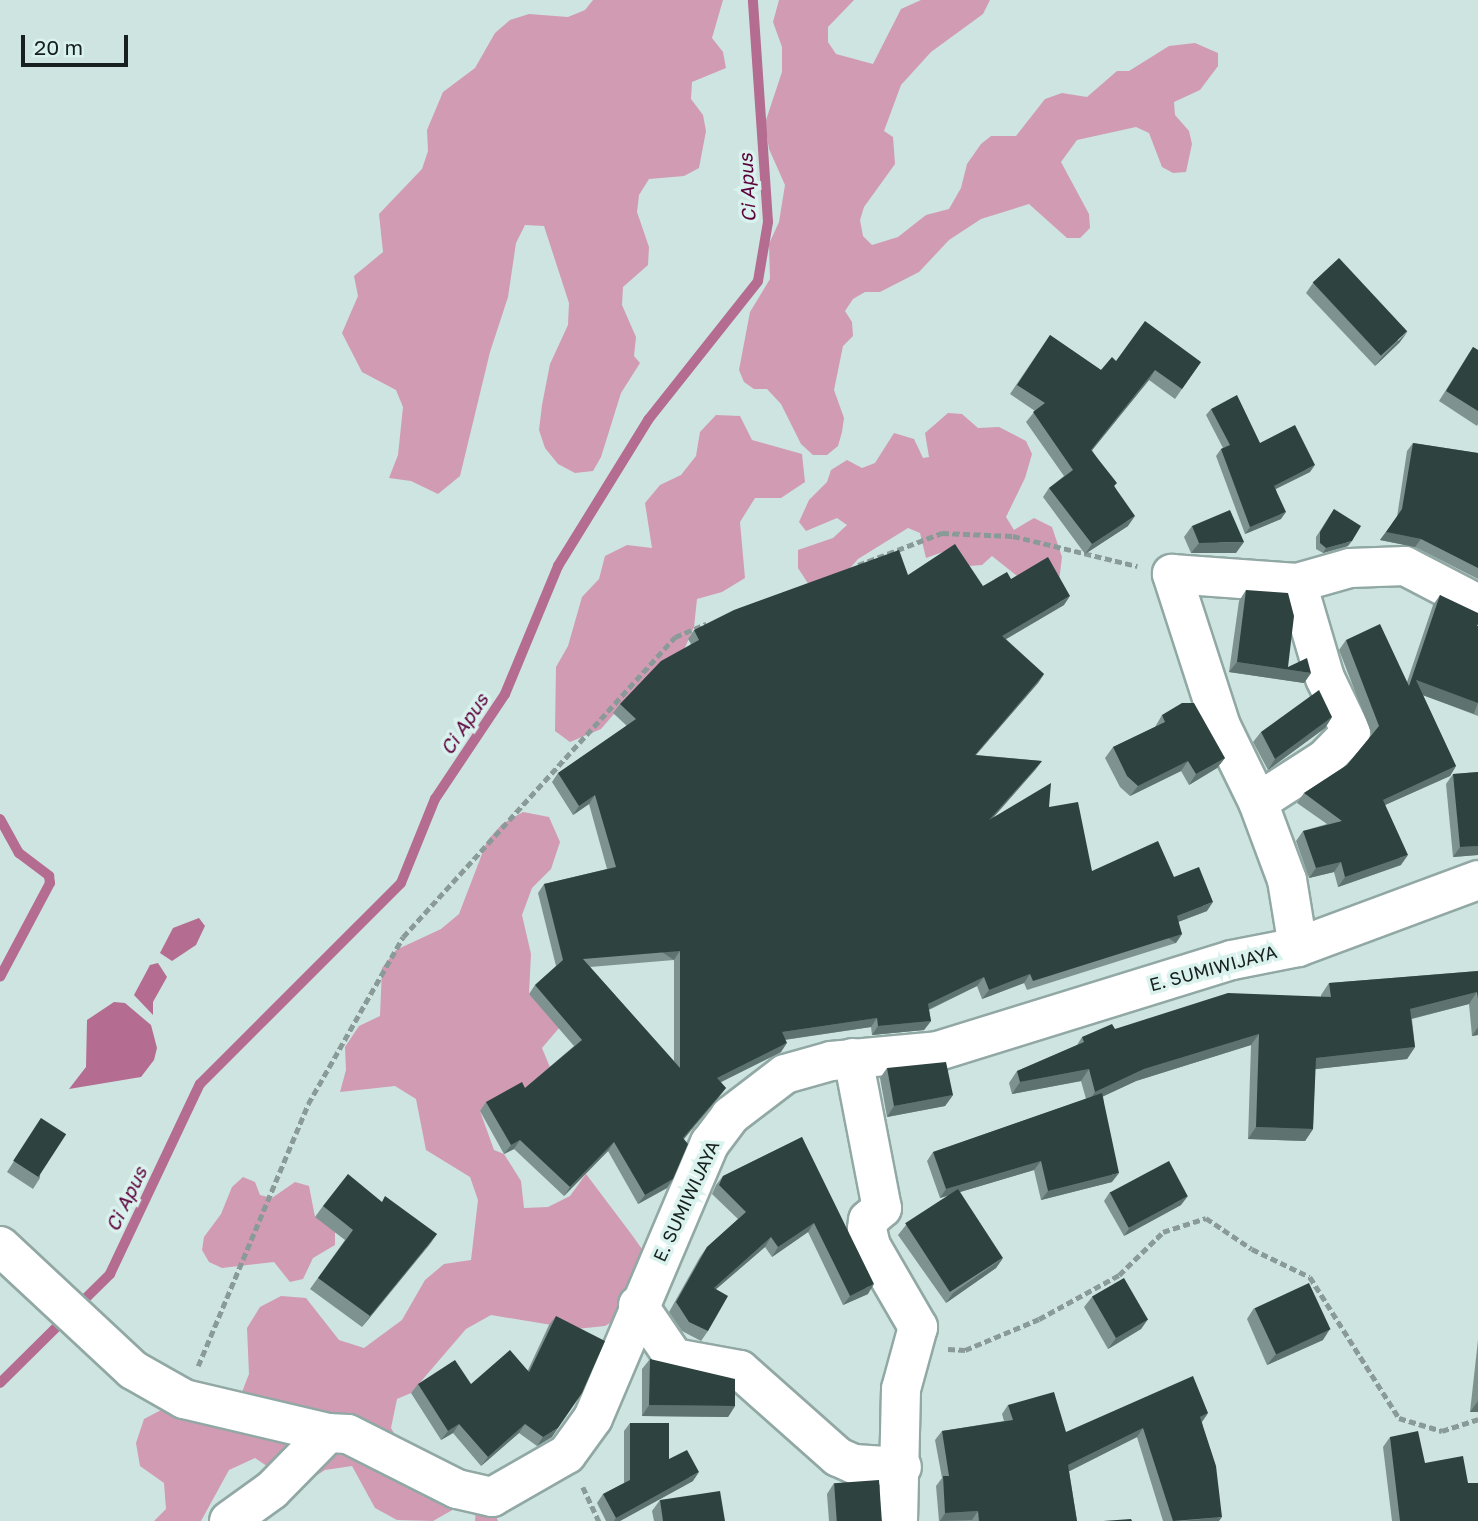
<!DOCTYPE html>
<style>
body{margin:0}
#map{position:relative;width:1478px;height:1521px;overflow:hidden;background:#cde4e0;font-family:"Golos Text",sans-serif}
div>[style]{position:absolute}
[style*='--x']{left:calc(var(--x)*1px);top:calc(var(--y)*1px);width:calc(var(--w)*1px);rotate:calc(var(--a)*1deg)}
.green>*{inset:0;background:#d19bb4}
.water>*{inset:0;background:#b46c90}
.stream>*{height:10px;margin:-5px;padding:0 5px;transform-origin:5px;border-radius:5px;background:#b46c90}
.path>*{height:4.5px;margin-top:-2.25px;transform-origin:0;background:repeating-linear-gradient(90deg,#899a97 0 7px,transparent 0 10.5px)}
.roads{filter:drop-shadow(2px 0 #91a8a4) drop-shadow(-2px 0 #91a8a4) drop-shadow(0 2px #91a8a4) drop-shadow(0 -2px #91a8a4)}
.minor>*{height:38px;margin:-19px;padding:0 19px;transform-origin:19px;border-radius:19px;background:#fff}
.wall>*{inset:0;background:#7e9390}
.shaded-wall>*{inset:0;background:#5e736f;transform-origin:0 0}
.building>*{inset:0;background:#2e423f;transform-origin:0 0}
span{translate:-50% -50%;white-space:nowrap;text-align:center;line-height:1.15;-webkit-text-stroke:7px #daf2ed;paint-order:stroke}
.street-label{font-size:18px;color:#17201e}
.water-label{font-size:19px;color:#5c003b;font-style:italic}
.scale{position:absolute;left:21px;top:35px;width:107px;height:32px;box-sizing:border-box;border:4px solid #17201e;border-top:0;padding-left:9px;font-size:21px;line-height:24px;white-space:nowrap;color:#17201e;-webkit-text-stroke:5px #daf2ed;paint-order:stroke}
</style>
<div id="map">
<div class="green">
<i style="clip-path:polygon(593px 0,723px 0,712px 38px,723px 52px,726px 68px,692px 82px,691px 99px,703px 115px,706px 131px,699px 168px,684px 176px,649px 179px,639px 195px,637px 212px,649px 247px,648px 265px,623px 287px,622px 305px,636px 337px,634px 356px,640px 363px,621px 393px,601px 457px,593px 471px,575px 473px,558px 464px,545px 448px,539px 430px,542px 405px,550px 364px,568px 325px,569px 303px,544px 226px,525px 225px,516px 243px,508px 297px,490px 352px,460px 476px,438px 494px,411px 481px,389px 478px,398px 455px,403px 407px,396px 390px,362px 372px,342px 333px,358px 296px,354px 276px,383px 252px,379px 214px,422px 169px,428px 151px,427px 130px,443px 92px,475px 68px,495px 33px,510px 20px,529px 14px,568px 17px,585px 10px)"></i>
<i style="clip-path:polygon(779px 0,854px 0,828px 27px,828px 42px,836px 54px,873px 64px,901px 9px,921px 0,990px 0,983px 14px,931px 52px,901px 85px,884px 131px,893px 137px,895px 164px,864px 207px,860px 220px,863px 236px,872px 245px,898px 237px,926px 215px,949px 209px,961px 188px,967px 164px,981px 144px,991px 136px,1016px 136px,1045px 99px,1062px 93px,1087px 97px,1117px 71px,1129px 71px,1169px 46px,1195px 43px,1218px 53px,1218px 66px,1200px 90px,1174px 102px,1175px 115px,1189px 131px,1192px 144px,1186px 172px,1173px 173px,1162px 167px,1149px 133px,1136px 127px,1077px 140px,1061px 162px,1089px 214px,1090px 228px,1080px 238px,1067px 238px,1029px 204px,981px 219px,949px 240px,919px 272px,880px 292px,865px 292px,853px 299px,845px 311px,852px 322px,853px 336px,843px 346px,834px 390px,844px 418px,842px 432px,838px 446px,827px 455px,813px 455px,801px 444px,781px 404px,767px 389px,754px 389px,744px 382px,739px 370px,750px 312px,770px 279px,769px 244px,779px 222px,785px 185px,769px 149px,765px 123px,782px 72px,782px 47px,773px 22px)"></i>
<i style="clip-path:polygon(948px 413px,962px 414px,978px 428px,999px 427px,1026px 441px,1032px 454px,1025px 478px,1006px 517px,1014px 530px,1034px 518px,1052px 527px,1062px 557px,1059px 581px,1026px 583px,992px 556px,982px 565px,969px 566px,957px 547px,926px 558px,920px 533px,908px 528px,858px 559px,838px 582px,809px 585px,798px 568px,798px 550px,833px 538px,847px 525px,837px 518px,806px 531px,799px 522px,809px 500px,827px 482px,831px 470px,847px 460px,862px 468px,875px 463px,894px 433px,914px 439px,923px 458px,929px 457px,925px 433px)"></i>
<i style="clip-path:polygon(716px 415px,740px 416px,752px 440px,802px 454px,805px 482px,781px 498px,755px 498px,740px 522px,745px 578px,722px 592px,697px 599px,694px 627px,683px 652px,620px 707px,601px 729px,570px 742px,555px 731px,556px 667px,568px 646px,582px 597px,599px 579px,605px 556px,627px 545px,652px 548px,645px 503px,660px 485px,681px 475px,696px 456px,700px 432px)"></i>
<i style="clip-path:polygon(523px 812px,549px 817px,560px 842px,551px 869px,532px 888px,522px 915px,531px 954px,529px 994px,559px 1018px,559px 1028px,542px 1048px,556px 1082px,480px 1111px,494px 1150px,504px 1154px,521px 1181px,524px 1208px,548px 1207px,570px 1196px,586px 1174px,632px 1235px,649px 1259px,628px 1312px,605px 1326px,576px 1329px,491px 1315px,466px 1329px,411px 1393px,397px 1399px,391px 1428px,406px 1454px,431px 1465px,460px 1467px,486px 1494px,498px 1521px,475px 1521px,477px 1496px,433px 1521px,397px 1520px,375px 1508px,352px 1466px,325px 1470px,298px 1487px,255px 1458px,229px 1470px,201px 1521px,154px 1521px,166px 1509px,164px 1483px,140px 1466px,136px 1443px,144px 1419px,165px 1408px,237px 1405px,249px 1374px,247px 1328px,260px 1307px,281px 1296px,306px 1298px,339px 1340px,364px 1348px,402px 1320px,425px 1280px,444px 1264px,471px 1260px,478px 1200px,470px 1177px,426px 1150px,416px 1099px,395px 1086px,340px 1092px,346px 1070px,345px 1047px,359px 1026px,380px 1016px,382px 968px,396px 950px,441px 929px,459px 914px,487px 841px,502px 824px)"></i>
<i style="clip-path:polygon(243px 1177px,255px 1182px,260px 1195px,272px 1198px,295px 1182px,309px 1186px,315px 1217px,328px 1221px,335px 1232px,335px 1245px,313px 1258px,303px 1279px,290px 1282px,274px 1262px,222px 1268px,209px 1262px,202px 1250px,204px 1237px,221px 1214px,232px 1187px)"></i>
</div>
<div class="water">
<i style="clip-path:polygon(199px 918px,205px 926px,196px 945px,172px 961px,160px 953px,173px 928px)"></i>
<i style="clip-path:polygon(158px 963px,167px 977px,153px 1002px,153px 1015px,134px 995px,150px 965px)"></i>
<i style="clip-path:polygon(114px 1002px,125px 1003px,151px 1025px,157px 1048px,154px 1060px,141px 1077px,69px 1089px,86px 1067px,87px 1020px)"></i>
</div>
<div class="stream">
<i style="--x:0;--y:819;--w:39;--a:61"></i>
<i style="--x:19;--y:853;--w:38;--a:37"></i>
<i style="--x:49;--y:876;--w:7;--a:82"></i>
<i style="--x:50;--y:883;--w:106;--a:118"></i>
<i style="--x:0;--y:1383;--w:155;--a:-44.7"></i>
<i style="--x:110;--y:1274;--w:210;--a:-64.7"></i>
<i style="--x:200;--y:1084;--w:284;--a:-45"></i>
<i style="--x:401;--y:883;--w:91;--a:-68"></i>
<i style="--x:435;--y:799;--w:126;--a:-56.3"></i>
<i style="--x:505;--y:694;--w:139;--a:-67.5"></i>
<i style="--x:558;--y:566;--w:172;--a:-58.3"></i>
<i style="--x:648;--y:420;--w:177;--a:-51.6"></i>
<i style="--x:758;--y:281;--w:60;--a:-80.4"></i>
<i style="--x:768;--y:222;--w:223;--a:-93.9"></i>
</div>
<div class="path">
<i style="--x:858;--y:565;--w:90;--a:-20.9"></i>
<i style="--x:942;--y:533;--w:71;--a:2.4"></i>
<i style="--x:1013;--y:536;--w:128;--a:13.6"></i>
<i style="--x:948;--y:1349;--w:17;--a:3"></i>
<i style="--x:965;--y:1350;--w:80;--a:-22.7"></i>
<i style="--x:1039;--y:1319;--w:91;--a:-28.8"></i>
<i style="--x:1119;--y:1275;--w:62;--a:-44.3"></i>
<i style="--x:1163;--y:1232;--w:45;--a:-18"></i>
<i style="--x:1206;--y:1218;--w:55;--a:34"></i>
<i style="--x:1252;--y:1249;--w:64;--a:25.8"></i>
<i style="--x:1310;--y:1277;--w:167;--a:57.7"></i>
<i style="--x:1399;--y:1418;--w:45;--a:16.8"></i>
<i style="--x:1442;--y:1431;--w:38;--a:-18"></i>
<i style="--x:198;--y:1366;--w:284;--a:-67.2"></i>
<i style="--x:308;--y:1104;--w:192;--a:-60.4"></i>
<i style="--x:403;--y:937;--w:405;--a:-47.8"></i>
<i style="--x:675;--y:637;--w:34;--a:-23"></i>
<i style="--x:583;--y:1487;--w:38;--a:65"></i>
</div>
<div class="roads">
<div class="minor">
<i style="--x:1258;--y:802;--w:80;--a:-32.7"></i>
<i style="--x:1325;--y:759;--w:37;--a:-46"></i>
<i style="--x:1351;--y:732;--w:60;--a:-115.7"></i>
<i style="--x:1325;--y:678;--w:99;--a:-106.4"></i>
<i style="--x:1298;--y:947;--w:68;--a:-99.3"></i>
<i style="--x:1287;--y:880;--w:83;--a:-110.4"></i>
<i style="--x:1258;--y:802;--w:85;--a:-116"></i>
<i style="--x:1221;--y:726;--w:160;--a:-107.9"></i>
<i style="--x:1172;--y:574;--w:125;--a:4.1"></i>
<i style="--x:1297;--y:583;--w:55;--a:-15.8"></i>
<i style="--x:1350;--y:568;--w:55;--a:-2.1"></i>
<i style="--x:1405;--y:566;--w:82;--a:27.5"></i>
<i style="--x:853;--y:1058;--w:153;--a:79.1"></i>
<i style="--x:882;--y:1208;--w:18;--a:139"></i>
<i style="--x:868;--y:1220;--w:9;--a:96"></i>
<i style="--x:867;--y:1229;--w:17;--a:77"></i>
<i style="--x:871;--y:1246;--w:94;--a:59.9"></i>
<i style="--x:918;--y:1327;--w:64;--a:105.3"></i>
<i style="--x:901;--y:1389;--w:132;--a:91.3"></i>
<i style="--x:0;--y:1246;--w:182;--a:43"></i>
<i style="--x:133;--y:1370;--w:59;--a:29.6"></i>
<i style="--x:184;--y:1399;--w:148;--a:13.3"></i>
<i style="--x:638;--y:1305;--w:64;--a:55.8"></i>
<i style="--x:674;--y:1358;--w:67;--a:10.3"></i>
<i style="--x:740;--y:1370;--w:131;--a:41.6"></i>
<i style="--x:838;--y:1457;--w:17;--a:24"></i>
<i style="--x:854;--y:1464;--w:48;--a:3.6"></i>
<i style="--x:229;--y:1521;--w:53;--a:-35.8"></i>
<i style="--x:272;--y:1490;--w:80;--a:-45.5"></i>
<i style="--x:328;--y:1433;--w:20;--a:3"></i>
<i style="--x:348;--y:1434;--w:122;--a:26.8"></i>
<i style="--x:457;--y:1489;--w:36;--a:13"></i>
<i style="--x:492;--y:1497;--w:86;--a:-29.8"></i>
<i style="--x:567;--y:1454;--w:44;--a:-54.2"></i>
<i style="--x:593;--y:1418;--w:299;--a:-67"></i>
<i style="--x:710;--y:1143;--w:34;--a:-53"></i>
<i style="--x:730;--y:1116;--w:69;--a:-37.4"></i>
<i style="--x:785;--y:1074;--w:48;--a:-15.8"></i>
<i style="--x:831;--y:1061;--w:107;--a:-5.3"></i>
<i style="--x:938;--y:1051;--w:308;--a:-17.2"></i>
<i style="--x:1232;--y:960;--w:67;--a:-11.1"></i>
<i style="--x:1298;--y:947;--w:192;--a:-20.4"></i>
</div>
</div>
<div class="wall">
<i style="clip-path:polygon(1313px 283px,1400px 342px,1375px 366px,1306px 293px)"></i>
<i style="clip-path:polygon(1050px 335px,1101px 370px,1116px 361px,1201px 362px,1175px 399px,1149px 380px,1092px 450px,1115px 487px,1128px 526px,1085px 554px,1043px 497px,1049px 488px,1064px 476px,1026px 422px,1035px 411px,1010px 394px)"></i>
<i style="clip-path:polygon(1473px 347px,1478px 350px,1478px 424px,1477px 426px,1439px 401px)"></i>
<i style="clip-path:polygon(1211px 409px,1260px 443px,1310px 472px,1276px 489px,1281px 519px,1245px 534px,1216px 456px,1221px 449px,1223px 448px,1206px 415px)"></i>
<i style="clip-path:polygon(1413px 443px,1478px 453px,1478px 579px,1415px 547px,1380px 540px,1397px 517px,1407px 451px)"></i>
<i style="clip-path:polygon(1334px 509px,1348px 546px,1323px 553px,1316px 549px,1316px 537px)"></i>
<i style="clip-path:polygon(1192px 526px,1236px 553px,1191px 553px,1184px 537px)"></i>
<i style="clip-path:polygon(evenodd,908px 575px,983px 586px,1011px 579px,1064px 605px,1006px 639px,1044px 674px,1038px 683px,976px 755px,1042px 761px,1035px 770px,993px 818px,1049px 807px,1092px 871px,1174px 877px,1207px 911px,1178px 922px,1182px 934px,1176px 943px,1027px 990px,1024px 983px,982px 999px,977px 986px,929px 1010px,931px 1021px,924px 1030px,872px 1035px,871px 1027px,785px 1040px,781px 1052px,721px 1082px,726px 1088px,684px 1139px,667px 1188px,638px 1204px,608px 1151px,564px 1196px,514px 1149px,504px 1154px,480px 1111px,486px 1102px,525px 1088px,574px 1046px,529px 994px,535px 985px,556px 966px,538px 893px,544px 884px,607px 869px,589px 804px,573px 815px,552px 782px,558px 773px,627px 726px,613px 713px,620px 704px,691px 644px,688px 639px,694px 630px,908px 575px,674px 960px,674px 1061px,590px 967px,674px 960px)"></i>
<i style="clip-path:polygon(1246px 590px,1288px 667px,1311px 673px,1304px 683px,1229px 672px,1239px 601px)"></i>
<i style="clip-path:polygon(1440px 595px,1478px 626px,1478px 716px,1423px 695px,1456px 766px,1450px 776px,1385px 805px,1401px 865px,1338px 887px,1334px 872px,1309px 878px,1296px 841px,1303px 831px,1327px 824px,1297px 803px,1304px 793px,1347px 765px,1372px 735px,1339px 650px,1346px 640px,1407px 682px,1433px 605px)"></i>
<i style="clip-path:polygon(1162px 715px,1225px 758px,1217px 768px,1189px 785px,1181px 771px,1130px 796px,1120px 787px,1105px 758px,1113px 747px,1155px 727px)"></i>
<i style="clip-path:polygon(1332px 717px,1325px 728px,1268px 770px,1253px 742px,1261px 732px)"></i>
<i style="clip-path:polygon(1478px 772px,1478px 855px,1453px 857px,1446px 784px,1453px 774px)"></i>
<i style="clip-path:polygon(1478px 971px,1478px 1035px,1472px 1036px,1469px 1004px,1412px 1019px,1415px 1047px,1407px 1059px,1315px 1069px,1313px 1129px,1305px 1141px,1248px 1139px,1251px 1045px,1136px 1081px,1103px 1096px,1112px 1182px,1041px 1200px,1034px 1170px,960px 1192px,1003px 1258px,996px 1268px,946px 1303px,898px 1235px,906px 1225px,949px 1195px,940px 1198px,927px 1161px,933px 1152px,1086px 1099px,1081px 1081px,1012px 1094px,1009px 1083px,1017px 1071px,1077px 1045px,1082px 1037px,1115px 1029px,1321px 997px,1321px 995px,1329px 983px)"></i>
<i style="clip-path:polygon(887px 1068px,953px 1095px,945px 1106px,887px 1117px,880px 1078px)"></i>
<i style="clip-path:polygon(41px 1118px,40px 1178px,33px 1189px,7px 1172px)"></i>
<i style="clip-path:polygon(802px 1137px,868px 1294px,843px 1305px,808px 1232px,772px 1257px,765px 1247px,716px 1289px,708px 1331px,701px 1341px,682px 1331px,669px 1312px,700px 1257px,707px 1247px,738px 1219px,712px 1194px,716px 1185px,723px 1176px)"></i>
<i style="clip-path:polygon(1110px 1192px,1181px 1205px,1124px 1236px,1104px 1201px)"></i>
<i style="clip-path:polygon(382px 1202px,437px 1234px,362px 1327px,310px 1289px,345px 1240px,315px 1217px,323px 1206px)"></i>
<i style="clip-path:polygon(1092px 1297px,1148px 1319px,1141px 1329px,1108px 1349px,1084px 1307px)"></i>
<i style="clip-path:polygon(1254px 1308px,1323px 1340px,1267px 1365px,1247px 1319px)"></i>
<i style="clip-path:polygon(556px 1316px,552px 1437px,537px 1446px,519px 1433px,481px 1466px,453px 1433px,441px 1440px,411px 1393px,418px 1384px,471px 1384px,528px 1370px,549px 1325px)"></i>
<i style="clip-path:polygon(1478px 1340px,1478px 1412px,1470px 1412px)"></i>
<i style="clip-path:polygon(650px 1359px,735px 1406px,728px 1417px,642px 1416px,642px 1369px)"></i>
<i style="clip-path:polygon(1008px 1405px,1066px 1432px,1208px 1413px,1202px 1422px,1219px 1521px,1163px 1521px,1137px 1437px,1069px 1471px,1077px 1521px,939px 1521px,936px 1486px,942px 1478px,935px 1440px,942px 1431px,1004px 1421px,1002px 1414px)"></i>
<i style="clip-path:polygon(630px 1423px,693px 1481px,620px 1521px,606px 1521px,597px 1503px,603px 1494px,624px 1483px,624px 1431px)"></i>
<i style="clip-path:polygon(1390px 1437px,1425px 1463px,1468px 1483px,1478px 1521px,1392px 1521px,1383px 1447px)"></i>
<i style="clip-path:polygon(834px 1483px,882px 1521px,829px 1521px,827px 1494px)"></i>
<i style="clip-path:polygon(660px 1500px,725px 1521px,654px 1521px,652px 1511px)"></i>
</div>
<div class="shaded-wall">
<i style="clip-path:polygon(1408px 331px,1400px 342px,1375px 366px,1383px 356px)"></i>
<i style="clip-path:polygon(1155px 370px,1149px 380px,1085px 459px,1091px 450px)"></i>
<i style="clip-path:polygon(1315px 465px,1310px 472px,1269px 492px,1274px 486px)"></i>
<i style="clip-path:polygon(1286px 512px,1281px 519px,1245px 534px,1250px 527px)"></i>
<i style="clip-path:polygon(1135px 516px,1128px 526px,1085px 554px,1092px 544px)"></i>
<i style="clip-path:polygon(1386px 532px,1421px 539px,1415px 547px,1380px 540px)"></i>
<i style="clip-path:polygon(1352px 541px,1348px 546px,1323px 553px,1326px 548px)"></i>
<i style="clip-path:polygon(1244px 542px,1236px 553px,1191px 553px,1199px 543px)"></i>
<i style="clip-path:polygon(1070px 596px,1064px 605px,996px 645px,1002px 636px)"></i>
<i style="clip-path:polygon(1237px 662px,1311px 673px,1304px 683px,1229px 672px)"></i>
<i style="clip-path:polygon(1044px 674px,1038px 683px,968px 764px,975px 755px)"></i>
<i style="left:1416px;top:680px;width:66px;height:12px;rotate:20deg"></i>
<i style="clip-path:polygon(1332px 717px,1325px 728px,1268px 770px,1275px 759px)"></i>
<i style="clip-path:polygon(1225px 758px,1217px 768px,1189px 785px,1196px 774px)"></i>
<i style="clip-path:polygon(1042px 761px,1035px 770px,983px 829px,989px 820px)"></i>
<i style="clip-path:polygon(1188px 761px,1181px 771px,1130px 796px,1138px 786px)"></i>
<i style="clip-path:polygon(1456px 766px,1450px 776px,1376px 809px,1383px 800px)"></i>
<i style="clip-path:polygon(595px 795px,589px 804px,573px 815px,579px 806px)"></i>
<i style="clip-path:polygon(1478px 846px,1478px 855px,1453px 857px,1460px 847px)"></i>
<i style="clip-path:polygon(1408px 855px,1401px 865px,1338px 887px,1345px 877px)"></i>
<i style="clip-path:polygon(1341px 862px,1334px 872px,1309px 878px,1316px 868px)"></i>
<i style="clip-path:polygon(1213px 902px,1207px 911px,1170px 925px,1177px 916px)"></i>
<i style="left:1182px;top:934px;width:11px;height:156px;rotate:124deg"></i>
<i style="left:680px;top:951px;width:11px;height:97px;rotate:124deg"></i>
<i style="clip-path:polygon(1030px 974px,1024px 983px,982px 999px,989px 990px)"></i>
<i style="clip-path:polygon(984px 977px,977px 986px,921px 1013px,928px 1004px)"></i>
<i style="clip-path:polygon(1477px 992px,1469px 1004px,1402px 1021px,1410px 1009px)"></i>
<i style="clip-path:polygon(877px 1018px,871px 1027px,775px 1041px,782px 1032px)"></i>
<i style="clip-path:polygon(931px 1021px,924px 1030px,872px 1035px,878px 1026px)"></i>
<i style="clip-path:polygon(1478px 1027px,1478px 1035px,1472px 1036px)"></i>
<i style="clip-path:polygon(1259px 1034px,1251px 1045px,1136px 1081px,1087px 1104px,1095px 1092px,1144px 1069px)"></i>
<i style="clip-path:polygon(787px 1043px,781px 1052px,711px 1087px,717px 1078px)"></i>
<i style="clip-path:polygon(1415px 1047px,1407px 1059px,1308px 1070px,1316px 1058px)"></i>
<i style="clip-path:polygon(1089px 1069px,1081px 1081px,1012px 1094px,1020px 1082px)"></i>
<i style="clip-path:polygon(726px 1088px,719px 1097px,677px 1147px,683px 1138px)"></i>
<i style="clip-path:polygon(953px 1095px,945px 1106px,887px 1117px,894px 1106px)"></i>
<i style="clip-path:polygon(1256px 1127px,1313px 1129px,1305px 1141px,1248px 1139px)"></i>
<i style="clip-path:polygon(520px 1140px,514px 1149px,504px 1154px,511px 1145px)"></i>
<i style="clip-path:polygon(614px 1142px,608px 1151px,564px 1196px,570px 1187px)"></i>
<i style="clip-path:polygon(1041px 1161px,1034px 1170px,940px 1198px,946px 1189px)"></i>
<i style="clip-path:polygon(1119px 1173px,1112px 1182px,1041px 1200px,1048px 1191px)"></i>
<i style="clip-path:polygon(673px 1179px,667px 1188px,638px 1204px,645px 1195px)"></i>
<i style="clip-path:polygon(1188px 1196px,1181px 1205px,1124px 1236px,1130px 1227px)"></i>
<i style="clip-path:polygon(814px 1223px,808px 1232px,772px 1257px,778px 1247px)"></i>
<i style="clip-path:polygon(437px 1234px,430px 1244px,362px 1327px,370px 1316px)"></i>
<i style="clip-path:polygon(771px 1237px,765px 1247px,707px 1297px,714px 1288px)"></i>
<i style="clip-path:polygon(1003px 1258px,996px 1268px,946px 1303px,953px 1293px)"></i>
<i style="clip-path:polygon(874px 1284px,868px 1294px,843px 1305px,850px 1296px)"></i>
<i style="clip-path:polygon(1148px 1319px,1141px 1329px,1108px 1349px,1116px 1338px)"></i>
<i style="clip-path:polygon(1330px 1329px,1323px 1340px,1267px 1365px,1275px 1355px)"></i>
<i style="clip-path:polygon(1478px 1401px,1478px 1412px,1470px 1412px)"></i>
<i style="clip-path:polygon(649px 1405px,735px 1406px,728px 1417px,642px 1416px)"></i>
<i style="clip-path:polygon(1208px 1413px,1201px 1423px,1200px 1417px)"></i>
<i style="clip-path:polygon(459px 1424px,453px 1433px,441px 1440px,448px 1431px)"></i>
<i style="clip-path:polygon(525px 1424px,519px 1433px,481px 1466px,488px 1457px)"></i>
<i style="clip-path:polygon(558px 1428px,552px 1437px,537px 1446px,543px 1437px)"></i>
<i style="clip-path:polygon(1143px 1428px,1137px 1437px,1062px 1475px,1068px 1465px)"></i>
<i style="clip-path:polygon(699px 1472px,693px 1481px,620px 1521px,614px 1521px,616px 1518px)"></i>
<i style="clip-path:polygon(978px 1511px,972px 1520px,940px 1521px,945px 1513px)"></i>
<i style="clip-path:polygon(1222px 1517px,1219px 1521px,1182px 1521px)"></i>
</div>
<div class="building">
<i style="left:1339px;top:258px;width:100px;height:36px;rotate:47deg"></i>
<i style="clip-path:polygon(1145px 321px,1201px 362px,1182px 389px,1155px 370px,1091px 450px,1117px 483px,1114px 486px,1135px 516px,1092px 544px,1049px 488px,1073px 470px,1033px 412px,1045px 403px,1017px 385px,1050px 335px,1101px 370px,1112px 357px,1116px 361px)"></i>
<i style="clip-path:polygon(1473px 347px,1478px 350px,1478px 411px,1446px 391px)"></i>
<i style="clip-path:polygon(1237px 395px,1260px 443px,1295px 425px,1315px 465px,1274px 486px,1286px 512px,1250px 527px,1221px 449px,1230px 445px,1211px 409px)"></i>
<i style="clip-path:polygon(1413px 443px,1478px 453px,1478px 568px,1421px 539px,1386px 532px,1402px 509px)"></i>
<i style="clip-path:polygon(1334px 509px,1361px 526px,1352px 541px,1326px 548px,1320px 543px,1320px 532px)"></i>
<i style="clip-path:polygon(1230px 510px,1244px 542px,1199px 543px,1192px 526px)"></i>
<i style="clip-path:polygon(evenodd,955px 544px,983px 586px,1007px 572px,1011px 579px,1048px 557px,1070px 596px,1002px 636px,1044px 674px,975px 755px,1042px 761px,989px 820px,1051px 783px,1049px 807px,1078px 802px,1092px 871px,1158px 841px,1174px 877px,1199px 867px,1213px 902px,1177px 916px,1182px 934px,1033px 981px,1030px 974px,989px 990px,984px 977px,928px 1004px,931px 1021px,878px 1026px,877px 1018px,782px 1032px,787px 1043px,717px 1078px,726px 1088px,683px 1138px,688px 1144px,673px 1179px,645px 1195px,614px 1142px,570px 1187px,520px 1140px,511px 1145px,486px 1102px,522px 1082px,525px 1088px,582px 1040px,535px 985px,563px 960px,544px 884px,616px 867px,595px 795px,579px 806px,558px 773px,636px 719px,620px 704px,661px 661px,699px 640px,694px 630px,734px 610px,899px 550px,908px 575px,955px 544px,680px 951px,680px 1068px,583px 959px,680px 951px)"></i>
<i style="clip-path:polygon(1246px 590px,1288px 593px,1294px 616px,1288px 667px,1307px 658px,1311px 673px,1237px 662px)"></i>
<i style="clip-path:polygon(1440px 595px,1478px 613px,1478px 624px,1477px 626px,1478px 626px,1478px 703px,1416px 680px,1456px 766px,1383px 800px,1408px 855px,1345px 877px,1341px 862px,1316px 868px,1303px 831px,1342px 821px,1304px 793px,1347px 765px,1379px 726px,1346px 640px,1380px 624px,1409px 686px)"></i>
<i style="clip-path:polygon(1319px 690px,1332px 717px,1275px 759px,1261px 732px)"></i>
<i style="clip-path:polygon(1182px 703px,1194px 703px,1225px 758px,1196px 774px,1188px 761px,1138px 786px,1127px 776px,1113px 747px,1165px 722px,1162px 715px)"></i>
<i style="clip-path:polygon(1478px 772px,1478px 846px,1460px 847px,1453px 774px)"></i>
<i style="clip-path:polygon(1478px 971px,1478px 999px,1477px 992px,1410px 1009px,1415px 1047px,1316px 1058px,1313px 1129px,1256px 1127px,1259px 1034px,1144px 1069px,1095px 1092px,1089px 1069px,1020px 1082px,1017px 1071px,1084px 1042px,1082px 1037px,1112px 1024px,1115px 1029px,1228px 993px,1331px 997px,1329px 983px)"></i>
<i style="clip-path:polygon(946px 1062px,953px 1095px,894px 1106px,887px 1068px)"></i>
<i style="clip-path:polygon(1102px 1093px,1119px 1173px,1048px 1191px,1041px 1161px,946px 1189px,933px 1152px)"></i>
<i style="left:41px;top:1118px;width:30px;height:51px;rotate:33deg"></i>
<i style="clip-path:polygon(802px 1137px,874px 1284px,850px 1296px,814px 1223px,778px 1247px,771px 1237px,714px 1288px,728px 1296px,708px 1331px,689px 1322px,676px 1302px,707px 1247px,746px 1212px,719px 1185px,723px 1176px)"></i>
<i style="left:1169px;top:1161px;width:40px;height:67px;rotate:62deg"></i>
<i style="clip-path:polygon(348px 1174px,382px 1202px,385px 1196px,437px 1234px,370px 1316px,318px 1278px,353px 1230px,323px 1206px)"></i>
<i style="left:958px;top:1189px;width:82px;height:63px;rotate:57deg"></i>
<i style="left:1124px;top:1278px;width:48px;height:37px;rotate:60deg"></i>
<i style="left:1309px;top:1283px;width:51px;height:60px;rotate:65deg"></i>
<i style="clip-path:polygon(556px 1316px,605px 1341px,582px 1393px,558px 1428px,543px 1437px,525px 1424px,488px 1457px,459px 1424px,448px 1431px,418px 1384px,455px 1360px,471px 1384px,510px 1350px,529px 1372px)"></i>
<i style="clip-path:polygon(650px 1359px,735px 1379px,735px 1406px,649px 1405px)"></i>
<i style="clip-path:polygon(1193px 1376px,1208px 1413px,1200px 1417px,1216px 1466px,1222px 1517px,1173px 1521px,1143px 1428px,1068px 1465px,1077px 1521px,979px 1521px,978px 1511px,945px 1513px,943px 1476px,949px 1476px,942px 1431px,1013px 1420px,1008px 1405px,1054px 1392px,1066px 1432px)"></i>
<i style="clip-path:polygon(630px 1423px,669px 1423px,669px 1459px,687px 1450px,699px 1472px,616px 1518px,603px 1494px,630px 1480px)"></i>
<i style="clip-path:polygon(1418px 1431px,1425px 1463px,1463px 1456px,1468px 1483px,1478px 1483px,1478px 1521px,1400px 1521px,1390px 1437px)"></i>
<i style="left:879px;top:1480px;width:41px;height:45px;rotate:86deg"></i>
<i style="clip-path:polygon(720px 1491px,725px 1521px,663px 1521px,660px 1500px)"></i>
<i style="clip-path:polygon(1131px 1519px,1132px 1521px,1103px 1521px)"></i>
</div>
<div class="street-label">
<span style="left:1213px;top:968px;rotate:-15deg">E. SUMIWIJAYA</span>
<span style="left:686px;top:1201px;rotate:-65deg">E. SUMIWIJAYA</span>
</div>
<div class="water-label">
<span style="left:747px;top:188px;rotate:-93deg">Ci Apus</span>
<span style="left:464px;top:724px;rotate:-56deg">Ci Apus</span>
<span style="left:126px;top:1199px;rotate:-64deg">Ci Apus</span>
</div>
<div class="scale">20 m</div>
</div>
